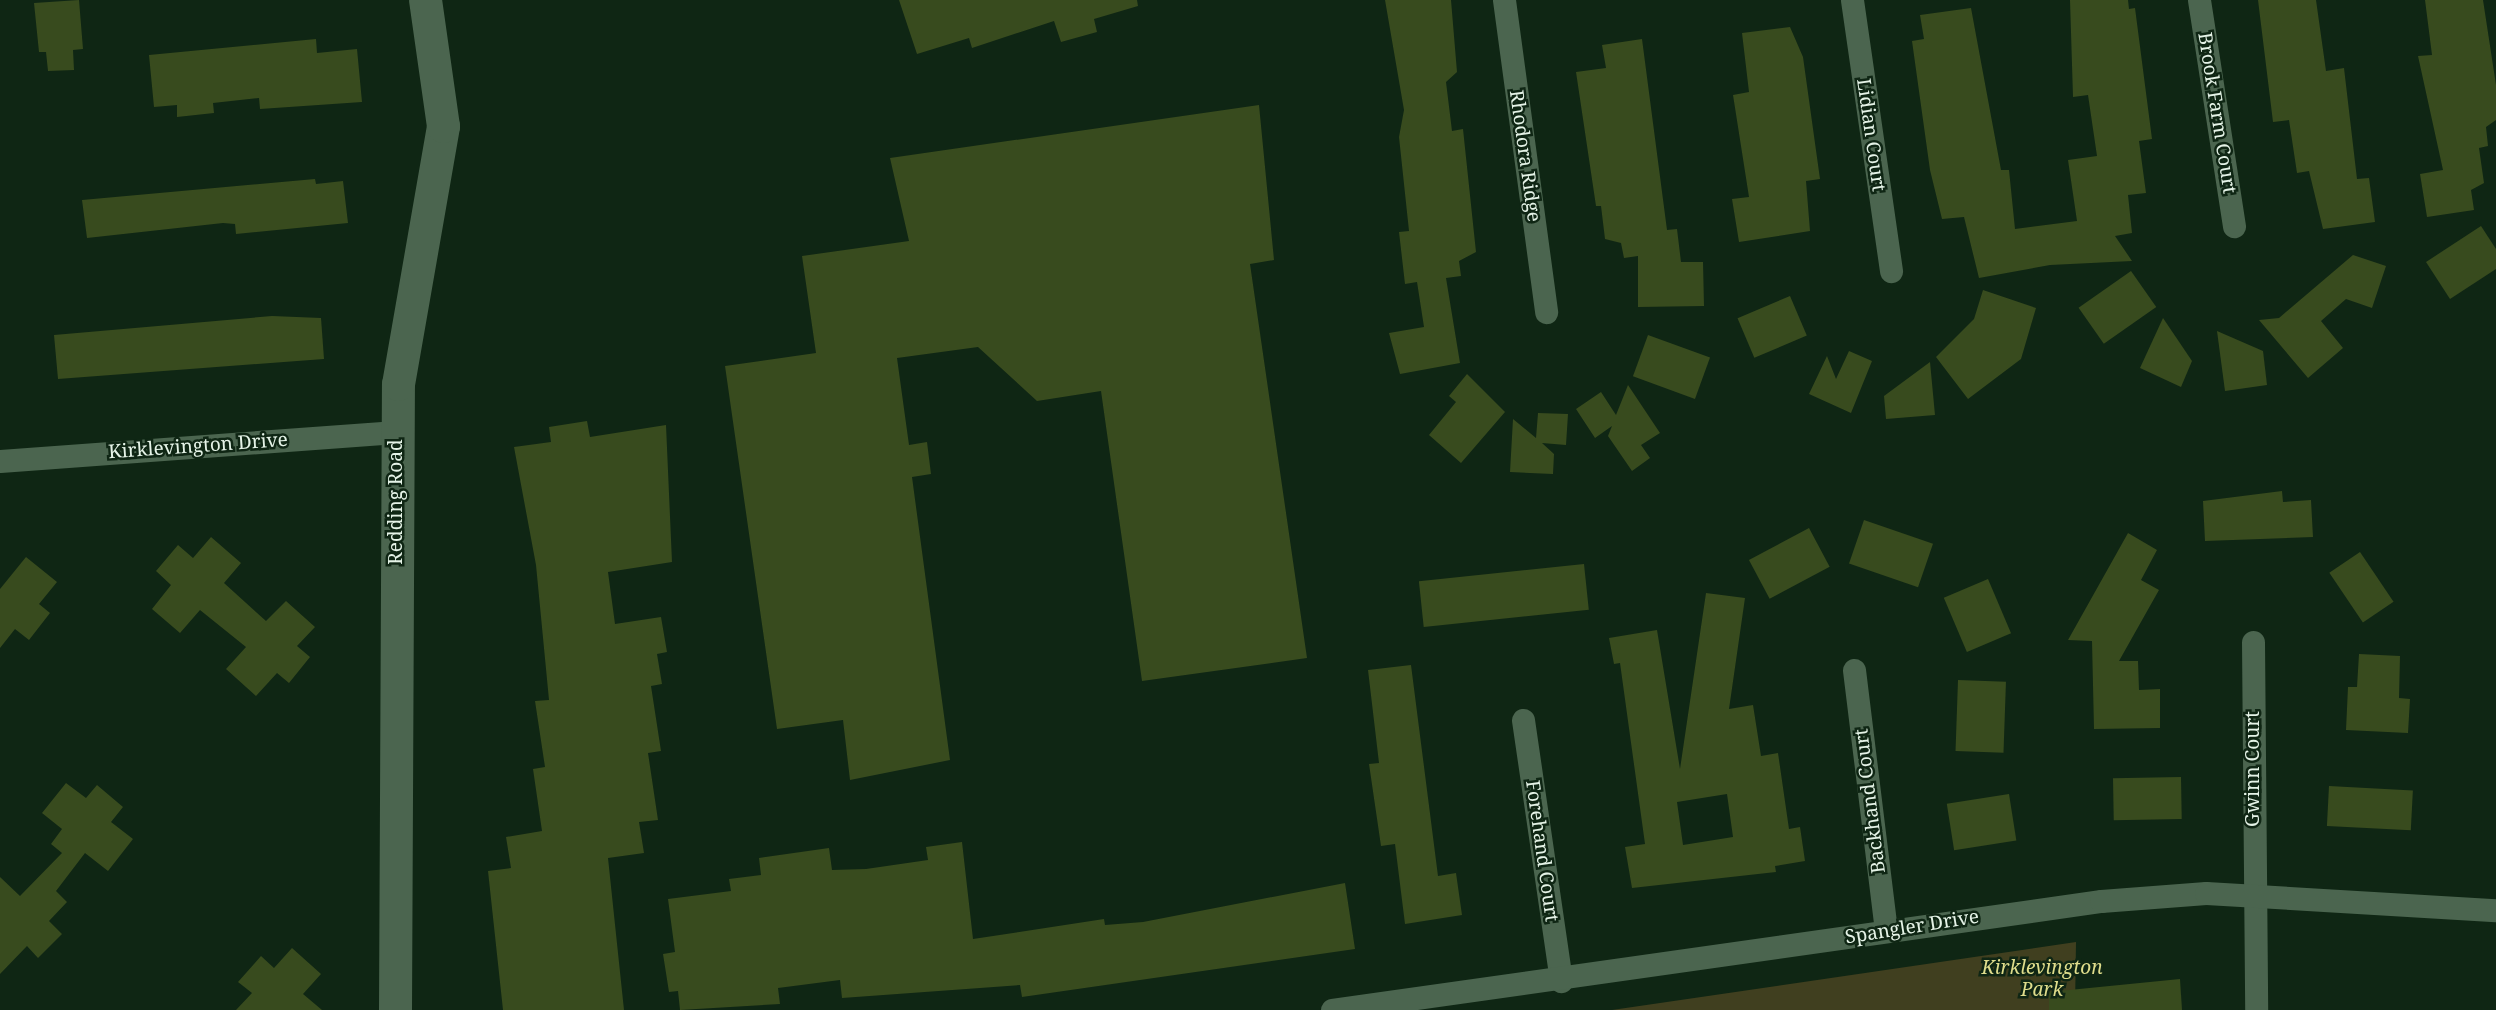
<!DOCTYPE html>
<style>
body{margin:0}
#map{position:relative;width:2496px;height:1010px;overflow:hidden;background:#0f2614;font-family:"Noto Serif",serif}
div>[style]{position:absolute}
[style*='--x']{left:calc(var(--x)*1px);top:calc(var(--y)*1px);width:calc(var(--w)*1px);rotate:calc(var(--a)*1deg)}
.green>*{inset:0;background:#403f1f}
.building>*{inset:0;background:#384b1e;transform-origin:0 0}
.street>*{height:23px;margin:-11.5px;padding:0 11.5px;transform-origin:11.5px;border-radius:11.5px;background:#4b654f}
.secondary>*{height:33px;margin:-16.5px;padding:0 16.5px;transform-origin:16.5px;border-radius:16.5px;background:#4b654f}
span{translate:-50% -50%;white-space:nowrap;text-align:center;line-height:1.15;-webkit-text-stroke:5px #0f2614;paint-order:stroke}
.street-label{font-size:19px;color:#e5f3e7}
.park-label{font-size:19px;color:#dfdd8c;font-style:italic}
</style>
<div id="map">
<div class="green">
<i style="clip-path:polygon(2076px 942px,2075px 1010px,1612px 1010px)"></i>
</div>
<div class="building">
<i style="clip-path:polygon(79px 0,83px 49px,73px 50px,74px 70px,48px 71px,46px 52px,39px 52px,34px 3px)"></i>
<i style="clip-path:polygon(899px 0,1137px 0,1138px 6px,1094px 19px,1097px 32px,1061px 42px,1054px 21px,972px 48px,969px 38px,917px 54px)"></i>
<i style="clip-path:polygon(1385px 0,1451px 0,1457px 72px,1446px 82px,1452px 131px,1463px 129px,1476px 252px,1459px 261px,1461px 276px,1446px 278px,1460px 363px,1400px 374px,1389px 333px,1424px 327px,1417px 282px,1405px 284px,1399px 232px,1409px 231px,1399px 137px,1404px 110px)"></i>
<i style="clip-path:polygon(2070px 0,2128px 0,2129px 9px,2135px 8px,2152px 139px,2139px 141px,2146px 193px,2128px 195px,2132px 233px,2115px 236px,2132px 261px,2050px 265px,1979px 278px,1964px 217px,1942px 219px,1930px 170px,1912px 41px,1924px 39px,1920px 15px,1971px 8px,2001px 170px,2009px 170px,2015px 229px,2077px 221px,2068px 160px,2097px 156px,2088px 95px,2073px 97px)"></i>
<i style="clip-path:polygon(2258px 0,2316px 0,2326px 71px,2344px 68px,2357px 179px,2369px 178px,2375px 222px,2323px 229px,2309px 171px,2297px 173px,2289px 120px,2273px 122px)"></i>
<i style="clip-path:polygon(2425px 0,2483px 0,2496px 85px,2496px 120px,2486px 127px,2488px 146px,2479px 148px,2484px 183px,2471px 190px,2474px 210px,2427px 217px,2420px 174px,2443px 170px,2418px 56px,2432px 55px)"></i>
<i style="clip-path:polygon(1790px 27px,1803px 57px,1820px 179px,1806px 181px,1810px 231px,1739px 242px,1732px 199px,1749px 197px,1733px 95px,1749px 92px,1742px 33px)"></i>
<i style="clip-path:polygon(316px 39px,317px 53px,357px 49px,362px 102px,260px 109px,259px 98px,213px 103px,214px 113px,177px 117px,177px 105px,154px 107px,149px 55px)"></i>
<i style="clip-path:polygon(1642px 39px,1667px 230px,1677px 229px,1681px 262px,1703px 262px,1704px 306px,1638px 307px,1638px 256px,1624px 258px,1621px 243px,1605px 239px,1601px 206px,1596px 206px,1576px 72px,1606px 68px,1602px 45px)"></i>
<i style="clip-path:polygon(1259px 105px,1274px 260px,1250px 264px,1307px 658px,1142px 681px,1101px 391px,1037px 401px,978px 347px,897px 358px,909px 445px,927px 442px,931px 474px,912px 477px,950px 760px,850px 780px,843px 720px,777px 729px,725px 366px,816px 353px,802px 256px,909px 241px,890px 158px)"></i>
<i style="clip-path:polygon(315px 179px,316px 184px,343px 181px,348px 223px,236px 234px,235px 224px,223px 223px,87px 238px,82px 200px)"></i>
<i style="clip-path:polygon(2481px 226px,2496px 249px,2496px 269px,2450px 299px,2426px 262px)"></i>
<i style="clip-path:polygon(2353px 255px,2386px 266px,2372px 308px,2346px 299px,2321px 321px,2343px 348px,2308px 378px,2259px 320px,2279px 318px)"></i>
<i style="left:2131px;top:271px;width:44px;height:64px;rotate:55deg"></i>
<i style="clip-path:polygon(1983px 290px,2036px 308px,2021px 359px,1968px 399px,1936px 357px,1974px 319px)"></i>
<i style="left:1790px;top:296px;width:43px;height:57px;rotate:67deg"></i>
<i style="clip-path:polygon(272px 316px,321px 318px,324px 359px,58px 379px,54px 335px)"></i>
<i style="clip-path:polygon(2163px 318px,2192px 361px,2181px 387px,2140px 368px)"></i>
<i style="clip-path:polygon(2217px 331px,2263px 351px,2267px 385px,2225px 391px)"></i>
<i style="left:1648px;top:335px;width:66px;height:44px;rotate:20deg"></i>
<i style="clip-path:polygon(1849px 351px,1872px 361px,1851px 413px,1809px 394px,1827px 356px,1836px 379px)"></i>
<i style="clip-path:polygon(1930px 362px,1935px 415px,1886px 419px,1884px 396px)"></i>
<i style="clip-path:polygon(1467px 374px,1505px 412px,1461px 463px,1429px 435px,1456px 402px,1449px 396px)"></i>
<i style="clip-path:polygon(1628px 385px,1660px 433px,1641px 445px,1650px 458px,1632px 471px,1608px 436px,1612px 426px,1595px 438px,1576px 409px,1601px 392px,1616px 415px)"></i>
<i style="clip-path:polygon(1538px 413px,1568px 414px,1566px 445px,1542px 443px,1554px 454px,1553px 474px,1510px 472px,1513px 419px,1536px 438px)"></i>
<i style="clip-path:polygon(587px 421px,590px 437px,666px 425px,672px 562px,608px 572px,615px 624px,661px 617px,667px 652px,657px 654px,662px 684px,651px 686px,661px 751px,648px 753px,658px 820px,639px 822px,644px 853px,608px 858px,624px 1010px,503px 1010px,488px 871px,511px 868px,506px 837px,542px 831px,533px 769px,545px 767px,535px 701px,549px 700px,536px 565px,514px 447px,551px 442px,549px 427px)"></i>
<i style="clip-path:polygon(2282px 491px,2283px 502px,2311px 500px,2313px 537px,2205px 541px,2203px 501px)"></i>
<i style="left:1864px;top:520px;width:73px;height:46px;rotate:19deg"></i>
<i style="left:1809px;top:528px;width:44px;height:68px;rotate:62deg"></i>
<i style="clip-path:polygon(2128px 533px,2157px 550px,2141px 580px,2159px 590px,2119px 661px,2138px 661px,2139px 690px,2160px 689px,2160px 728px,2094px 729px,2092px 641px,2068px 640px)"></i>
<i style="clip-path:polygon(211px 537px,241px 563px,224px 583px,266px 621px,286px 601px,315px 627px,297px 646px,310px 657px,289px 683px,277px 673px,256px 696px,226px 669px,246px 647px,200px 610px,180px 633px,152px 609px,171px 585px,156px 571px,178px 545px,193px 558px)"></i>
<i style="left:2360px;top:552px;width:60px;height:37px;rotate:56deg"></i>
<i style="clip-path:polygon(26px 557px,57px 582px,39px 604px,50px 613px,29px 640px,15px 629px,0 648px,0 589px)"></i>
<i style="left:1584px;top:564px;width:46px;height:166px;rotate:84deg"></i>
<i style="left:1988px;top:579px;width:59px;height:48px;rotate:67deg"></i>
<i style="clip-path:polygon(evenodd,1706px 593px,1745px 598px,1729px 709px,1753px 705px,1761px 756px,1778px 753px,1789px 829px,1800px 827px,1805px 861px,1775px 866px,1776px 872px,1632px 888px,1625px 847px,1645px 844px,1620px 663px,1614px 664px,1609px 638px,1657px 630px,1680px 769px,1706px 593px,1727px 794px,1733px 837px,1683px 845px,1677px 802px,1727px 794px)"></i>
<i style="clip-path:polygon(2359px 654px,2400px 656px,2399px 698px,2410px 699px,2408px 733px,2346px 730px,2348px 687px,2357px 687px)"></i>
<i style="clip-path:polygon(1411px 665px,1438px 876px,1456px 873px,1462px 915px,1405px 924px,1395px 844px,1381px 846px,1369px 764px,1379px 763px,1368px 670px)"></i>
<i style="left:1958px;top:680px;width:48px;height:71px;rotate:2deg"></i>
<i style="left:2181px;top:777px;width:42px;height:68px;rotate:89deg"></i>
<i style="clip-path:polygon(66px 783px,86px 798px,97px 785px,123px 807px,111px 822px,133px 839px,108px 871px,85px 853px,56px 891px,67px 902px,49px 921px,62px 934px,38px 958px,27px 946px,0 974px,0 877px,20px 896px,62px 853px,51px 844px,62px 829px,42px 813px)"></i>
<i style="left:2329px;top:786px;width:84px;height:40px;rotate:3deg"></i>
<i style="left:2009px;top:794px;width:47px;height:63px;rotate:81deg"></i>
<i style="clip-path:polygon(962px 842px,973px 939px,1104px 919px,1105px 925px,1143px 922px,1345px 883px,1355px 949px,1022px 997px,1020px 985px,842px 998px,840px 980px,778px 988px,780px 1004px,680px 1010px,678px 991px,669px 992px,663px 954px,675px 952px,668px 899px,731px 891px,729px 879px,761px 875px,759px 858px,829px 848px,832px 870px,866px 869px,928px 860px,926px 847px)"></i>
<i style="clip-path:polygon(292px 948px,321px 974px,303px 994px,322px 1010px,236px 1010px,252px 993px,238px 982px,261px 956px,274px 968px)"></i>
<i style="clip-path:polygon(2180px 979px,2182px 1010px,2049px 1010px,2049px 992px)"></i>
</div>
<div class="street">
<i style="--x:1504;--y:0;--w:315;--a:82.3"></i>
<i style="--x:1852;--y:0;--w:274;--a:81.8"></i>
<i style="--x:2199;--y:0;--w:229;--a:81.2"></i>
<i style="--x:0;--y:461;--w:397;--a:-4.2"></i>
<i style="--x:2253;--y:642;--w:368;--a:89.5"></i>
<i style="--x:1854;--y:670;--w:263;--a:83"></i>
<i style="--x:1523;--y:720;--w:264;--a:81.7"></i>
<i style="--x:1332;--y:1010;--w:777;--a:-8.07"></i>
<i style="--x:2101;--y:901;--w:105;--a:-4.4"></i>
<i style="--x:2206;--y:893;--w:290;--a:3.4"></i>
</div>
<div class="secondary">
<i style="--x:395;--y:1010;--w:626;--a:-89.73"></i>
<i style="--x:398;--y:384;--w:262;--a:-80.1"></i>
<i style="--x:443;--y:126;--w:127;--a:-98.1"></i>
</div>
<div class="street-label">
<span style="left:2217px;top:113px;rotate:81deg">Brook Farm Court</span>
<span style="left:1871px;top:135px;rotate:82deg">Lidian Court</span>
<span style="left:1525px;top:156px;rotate:82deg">Rhodora Ridge</span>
<span style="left:198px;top:446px;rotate:-4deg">Kirklevington Drive</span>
<span style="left:396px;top:502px;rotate:-90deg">Redding Road</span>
<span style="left:2253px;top:769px;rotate:-90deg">Gwinn Court</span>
<span style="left:1870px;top:801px;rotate:-97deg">Backhand Court</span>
<span style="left:1542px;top:851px;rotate:82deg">Forehand Court</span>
<span style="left:1912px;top:927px;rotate:-9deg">Spangler Drive</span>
</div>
<div class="park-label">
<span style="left:2042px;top:979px">Kirklevington<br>Park</span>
</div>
</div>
